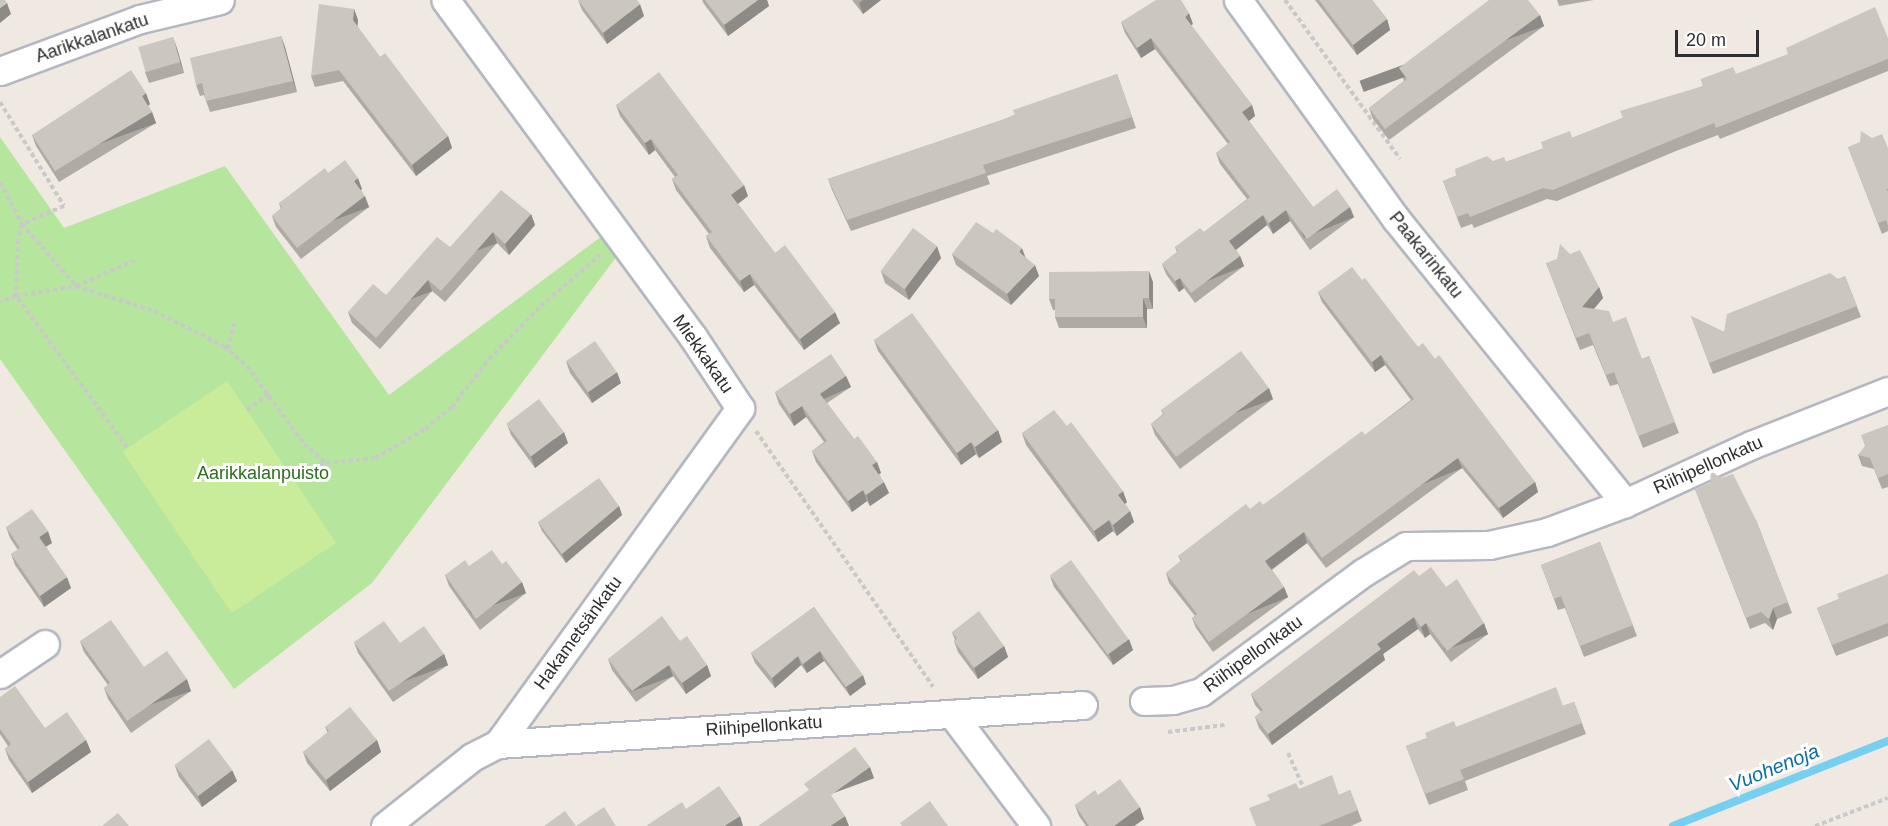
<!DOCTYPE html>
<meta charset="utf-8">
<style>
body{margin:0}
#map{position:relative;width:1888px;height:826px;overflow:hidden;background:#efe9e1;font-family:Arial,sans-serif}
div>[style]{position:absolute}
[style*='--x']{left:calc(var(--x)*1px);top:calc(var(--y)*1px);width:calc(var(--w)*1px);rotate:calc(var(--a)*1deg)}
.green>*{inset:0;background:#b6e59e}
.pitch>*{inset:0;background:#c9ec9a;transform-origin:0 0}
.stream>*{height:8px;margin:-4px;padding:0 4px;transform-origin:4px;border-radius:4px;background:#75cff0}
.path>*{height:4px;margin-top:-2px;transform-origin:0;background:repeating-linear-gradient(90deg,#c9c9c9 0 4.5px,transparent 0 7.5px)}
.roads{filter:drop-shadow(2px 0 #b4b7c1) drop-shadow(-2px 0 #b4b7c1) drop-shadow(0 2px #b4b7c1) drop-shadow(0 -2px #b4b7c1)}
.minor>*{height:27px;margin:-13.5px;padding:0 13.5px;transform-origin:13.5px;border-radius:13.5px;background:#fff}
.wall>*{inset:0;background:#afaba4}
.shaded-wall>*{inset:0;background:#8e8b86;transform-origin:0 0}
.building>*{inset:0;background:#cbc7bf;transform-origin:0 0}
span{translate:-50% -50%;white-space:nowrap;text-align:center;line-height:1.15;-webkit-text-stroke:6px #fff;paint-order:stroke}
.street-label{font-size:18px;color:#2e2e2e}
.park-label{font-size:18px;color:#2c6e1b}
.water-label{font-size:20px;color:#0d6fa3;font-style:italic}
.scale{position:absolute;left:1675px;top:30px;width:84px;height:27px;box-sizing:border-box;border:3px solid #2e2e2e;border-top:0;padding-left:8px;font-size:18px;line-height:21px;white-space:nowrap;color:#2e2e2e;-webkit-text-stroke:4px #fff;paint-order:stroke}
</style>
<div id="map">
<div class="green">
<i style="clip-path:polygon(0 137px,64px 228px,225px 166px,389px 395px,602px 236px,617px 256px,372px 583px,234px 689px,0 359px)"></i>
</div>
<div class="pitch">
<i style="left:227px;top:381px;width:195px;height:126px;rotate:56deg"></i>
</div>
<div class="stream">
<i style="--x:1673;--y:826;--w:231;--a:-21.6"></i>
</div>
<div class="path">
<i style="--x:1285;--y:0;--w:196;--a:54.1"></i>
<i style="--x:0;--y:102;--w:122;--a:58.4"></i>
<i style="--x:64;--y:206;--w:46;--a:156.8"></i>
<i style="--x:22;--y:224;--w:82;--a:48.9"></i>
<i style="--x:76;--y:286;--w:82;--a:17.8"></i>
<i style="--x:154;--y:311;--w:78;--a:26.6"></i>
<i style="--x:224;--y:346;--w:30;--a:41"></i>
<i style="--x:247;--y:366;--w:97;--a:53.8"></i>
<i style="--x:304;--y:444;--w:29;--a:41"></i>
<i style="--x:326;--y:463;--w:49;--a:-5.8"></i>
<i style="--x:375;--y:458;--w:58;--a:-30.1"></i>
<i style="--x:425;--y:429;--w:35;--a:-39"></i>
<i style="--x:452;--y:407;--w:61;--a:-52.4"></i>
<i style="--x:489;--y:359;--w:74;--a:-45.5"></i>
<i style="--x:541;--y:306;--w:78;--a:-40.8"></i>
<i style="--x:0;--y:182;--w:47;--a:62.4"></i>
<i style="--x:22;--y:224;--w:16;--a:104"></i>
<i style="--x:18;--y:240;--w:56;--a:92"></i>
<i style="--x:16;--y:296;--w:17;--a:159"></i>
<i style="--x:228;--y:349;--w:26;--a:-77"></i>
<i style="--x:247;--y:410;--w:27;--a:-36"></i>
<i style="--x:756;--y:431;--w:311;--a:55.3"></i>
<i style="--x:127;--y:447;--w:187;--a:-126.3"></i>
<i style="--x:16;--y:296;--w:61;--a:-9.5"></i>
<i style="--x:76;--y:286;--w:68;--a:-23.5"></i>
<i style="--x:291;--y:476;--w:37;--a:-20"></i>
<i style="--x:1168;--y:732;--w:57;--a:-7"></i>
<i style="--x:1288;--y:753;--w:35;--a:66"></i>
<i style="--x:1815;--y:826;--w:78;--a:-21"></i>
</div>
<div class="roads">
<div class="minor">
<i style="--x:1238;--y:0;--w:270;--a:54.2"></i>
<i style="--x:1396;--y:219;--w:365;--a:51.1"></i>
<i style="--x:0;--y:71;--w:149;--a:-20.4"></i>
<i style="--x:140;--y:19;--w:82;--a:-13.4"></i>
<i style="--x:0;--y:674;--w:54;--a:-33.7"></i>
<i style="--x:1144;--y:701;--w:29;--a:-2"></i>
<i style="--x:1173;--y:700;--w:29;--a:-16"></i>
<i style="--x:1201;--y:692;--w:202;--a:-36.4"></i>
<i style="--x:1364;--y:572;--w:49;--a:-31.8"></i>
<i style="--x:1406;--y:546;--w:83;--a:-0.7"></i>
<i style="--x:1489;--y:545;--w:59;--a:-12.6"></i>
<i style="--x:1547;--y:532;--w:83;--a:-20.4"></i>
<i style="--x:1625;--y:503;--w:139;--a:-24.7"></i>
<i style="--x:1751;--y:445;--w:147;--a:-21.5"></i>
<i style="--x:952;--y:714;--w:140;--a:53.1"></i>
<i style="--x:498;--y:744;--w:586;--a:-3.81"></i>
<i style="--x:385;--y:826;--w:111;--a:-38.4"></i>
<i style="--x:472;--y:757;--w:29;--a:-27"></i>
<i style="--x:498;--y:744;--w:414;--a:-54.2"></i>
<i style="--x:740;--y:408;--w:85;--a:-123.5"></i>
<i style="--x:693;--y:337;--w:418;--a:-126.3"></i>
</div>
</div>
<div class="wall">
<i style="clip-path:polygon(578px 0,644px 16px,607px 44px,582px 10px)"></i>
<i style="clip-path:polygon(702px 0,767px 0,769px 6px,728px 36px,704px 4px)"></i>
<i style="clip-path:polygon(852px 0,881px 0,863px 14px)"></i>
<i style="clip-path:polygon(1315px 0,1372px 0,1387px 19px,1390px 30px,1357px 55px)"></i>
<i style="clip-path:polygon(1557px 0,1594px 0,1559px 6px)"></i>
<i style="clip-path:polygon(354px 9px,358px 20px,357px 26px,380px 57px,448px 136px,452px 148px,416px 176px,343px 81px,315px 87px,311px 76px)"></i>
<i style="clip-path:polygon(1540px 15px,1544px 26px,1389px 140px,1373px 119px,1369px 108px,1404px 81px,1399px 68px)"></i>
<i style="clip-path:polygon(1121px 22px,1193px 24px,1191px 25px,1252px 105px,1255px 116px,1249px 121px,1313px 207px,1354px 217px,1310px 250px,1290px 221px,1273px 234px,1267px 225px,1236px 250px,1240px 256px,1244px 266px,1195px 303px,1184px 288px,1179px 292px,1166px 274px,1162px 264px,1177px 252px,1175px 247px,1204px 232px,1247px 199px,1220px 164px,1216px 153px,1228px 144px,1155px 49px,1141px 58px,1125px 33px)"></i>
<i style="clip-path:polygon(281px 36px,285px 47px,297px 92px,210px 112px,204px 95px,200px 96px,196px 85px)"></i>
<i style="clip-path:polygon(1888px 38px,1888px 71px,1720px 139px,1718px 135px,1676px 151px,1557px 201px,1547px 199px,1474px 228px,1472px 224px,1461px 228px,1443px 181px,1493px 161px,1506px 162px,1572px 138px,1703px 86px,1701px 79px,1736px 74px)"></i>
<i style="clip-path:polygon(177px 48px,184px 73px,149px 83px,145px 72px)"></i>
<i style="clip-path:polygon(1117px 74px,1136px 128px,987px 176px,990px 184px,851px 231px,832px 190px,828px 179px,1002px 120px)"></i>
<i style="clip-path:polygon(150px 104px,148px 106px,152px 112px,156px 123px,59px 182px,36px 146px,32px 135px)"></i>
<i style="clip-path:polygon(616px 105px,748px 196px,738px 204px,775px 253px,840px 323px,804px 350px,754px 285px,744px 292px,710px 248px,706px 236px,709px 234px,676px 190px,672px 179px,675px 177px,655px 150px,649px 155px,620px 116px)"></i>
<i style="clip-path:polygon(1848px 147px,1888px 148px,1888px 231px,1882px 234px)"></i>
<i style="clip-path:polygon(328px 173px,362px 189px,361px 190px,369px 207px,301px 259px,276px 227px,272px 216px,281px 209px,279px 203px)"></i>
<i style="clip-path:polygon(531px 214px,535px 225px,509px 255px,497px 243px,445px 302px,432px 291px,380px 349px,352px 323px,348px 312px,386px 295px,450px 247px)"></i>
<i style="clip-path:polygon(952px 254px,1026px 258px,1039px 276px,1011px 305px,956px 265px)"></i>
<i style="clip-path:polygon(941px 258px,909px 300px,885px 283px,881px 271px)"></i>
<i style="clip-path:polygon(1546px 263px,1599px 287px,1603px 298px,1594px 309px,1613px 322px,1642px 359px,1649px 356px,1679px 433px,1643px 448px,1618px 384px,1610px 386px,1593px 345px,1580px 350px)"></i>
<i style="clip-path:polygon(1845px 276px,1861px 317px,1713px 374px,1691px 316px,1724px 332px)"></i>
<i style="clip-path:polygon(1362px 280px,1418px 347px,1435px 359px,1535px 482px,1538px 492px,1503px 518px,1462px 468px,1326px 568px,1307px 543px,1272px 570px,1284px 587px,1288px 597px,1213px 652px,1196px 628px,1192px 618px,1195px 616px,1169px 583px,1166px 573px,1181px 561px,1178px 556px,1250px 509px,1263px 505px,1365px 435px,1411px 400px,1385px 365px,1375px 372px,1322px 302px,1318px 292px)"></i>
<i style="clip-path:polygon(1153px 282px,1153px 309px,1147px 309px,1147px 328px,1059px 328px,1055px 317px,1055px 310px,1053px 310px,1049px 299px)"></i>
<i style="clip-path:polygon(874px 340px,998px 430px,1002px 442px,979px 458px,976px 454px,961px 465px,878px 351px)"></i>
<i style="clip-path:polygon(566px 361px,621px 383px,592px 403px,570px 373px)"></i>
<i style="clip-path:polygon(846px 376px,851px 387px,827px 403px,854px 439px,877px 462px,881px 473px,879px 474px,889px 493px,870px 506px,867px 501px,852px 512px,816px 462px,812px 451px,824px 442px,806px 417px,794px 426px,779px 404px,775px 392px)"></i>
<i style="clip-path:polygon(1273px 399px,1180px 469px,1155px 435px,1151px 424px,1163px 414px,1161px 410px)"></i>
<i style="clip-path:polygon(507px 424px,568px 443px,535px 468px,511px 435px)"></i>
<i style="clip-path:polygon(1888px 425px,1888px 487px,1882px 489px,1874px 469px,1862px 466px,1858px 455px)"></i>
<i style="clip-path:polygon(1067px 426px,1127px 502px,1125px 504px,1130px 511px,1134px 522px,1117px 536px,1113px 531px,1098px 542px,1026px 445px,1022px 433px)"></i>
<i style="clip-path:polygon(1695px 489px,1756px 520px,1792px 613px,1777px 619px,1773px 630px,1765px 623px,1750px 629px)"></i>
<i style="clip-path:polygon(619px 506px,622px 515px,566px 563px,542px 531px,538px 522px)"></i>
<i style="clip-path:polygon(6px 527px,52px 543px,46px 547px,71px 588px,44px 607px,15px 565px,11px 554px,18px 550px,10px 538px)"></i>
<i style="clip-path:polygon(1600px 542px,1637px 636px,1584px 657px,1565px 608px,1558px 610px,1541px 565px)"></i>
<i style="clip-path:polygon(469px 566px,526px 593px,480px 630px,449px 586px,445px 575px)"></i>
<i style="clip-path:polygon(1888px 574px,1888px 636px,1836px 656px,1817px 608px,1839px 599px)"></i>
<i style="clip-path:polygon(1050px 576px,1133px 650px,1113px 665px,1054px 587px)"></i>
<i style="clip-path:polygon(1419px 576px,1488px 634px,1451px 662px,1430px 634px,1425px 638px,1418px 629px,1383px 654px,1385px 660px,1272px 745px,1259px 728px,1255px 717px,1261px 712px,1255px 705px,1251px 694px)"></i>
<i style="clip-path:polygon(814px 607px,866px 684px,850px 696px,824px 661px,807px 673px,801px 665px,775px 688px,755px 663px,751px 653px)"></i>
<i style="clip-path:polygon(952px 632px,1004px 646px,1008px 657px,978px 679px,958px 652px,954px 641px,955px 640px)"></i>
<i style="clip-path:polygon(80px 641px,144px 667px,191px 691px,131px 733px,108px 699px,104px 688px,108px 685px,84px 652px)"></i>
<i style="clip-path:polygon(680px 641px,707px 665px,711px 676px,686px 694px,673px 676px,636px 702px,612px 670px,608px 659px)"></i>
<i style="clip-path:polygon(354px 642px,400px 643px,444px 654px,448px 665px,393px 702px,358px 653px)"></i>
<i style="clip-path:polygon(0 697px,45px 728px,86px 740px,91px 752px,32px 793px,9px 760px,5px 749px,8px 746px,0 734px)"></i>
<i style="clip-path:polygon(1574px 702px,1586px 734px,1465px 781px,1468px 790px,1429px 805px,1406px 746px,1456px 727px,1563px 706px)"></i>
<i style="clip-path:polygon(325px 727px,377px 740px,381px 752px,330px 791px,307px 763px,303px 752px,328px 733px)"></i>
<i style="clip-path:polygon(175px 766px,232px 770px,237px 781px,202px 807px,179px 777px)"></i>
<i style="clip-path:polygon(1299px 789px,1339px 795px,1350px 790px,1362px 821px,1351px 826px,1256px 826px)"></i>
<i style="clip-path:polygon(1098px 795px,1144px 819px,1134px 826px,1086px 826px,1079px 816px,1075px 805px)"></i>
</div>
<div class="shaded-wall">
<i style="clip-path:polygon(758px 0,767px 0,769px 6px,728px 36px,724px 25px)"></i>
<i style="clip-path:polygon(863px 0,881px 0,863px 14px,859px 3px)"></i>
<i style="clip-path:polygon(7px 3px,11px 14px,0 23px,0 8px)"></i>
<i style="clip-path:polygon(640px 4px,644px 16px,607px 44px,603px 33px)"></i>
<i style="clip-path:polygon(354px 9px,358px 20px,357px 31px,353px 20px)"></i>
<i style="clip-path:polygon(1189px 13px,1193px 24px,1188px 27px,1185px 17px)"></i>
<i style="left:1540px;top:15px;width:12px;height:192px;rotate:70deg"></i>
<i style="clip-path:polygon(1387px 19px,1390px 30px,1357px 55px,1353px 45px)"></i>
<i style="clip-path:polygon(281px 36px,285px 47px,297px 92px,293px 81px)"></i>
<i style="clip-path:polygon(173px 37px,177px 48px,184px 73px,180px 62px)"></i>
<i style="clip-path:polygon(1151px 38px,1155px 49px,1141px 58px,1137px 48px)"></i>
<i style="clip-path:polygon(146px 93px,150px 104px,146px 107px,142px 96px)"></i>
<i style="clip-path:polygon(1252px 105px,1255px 116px,1246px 123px,1242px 112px)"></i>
<i style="left:152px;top:112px;width:12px;height:114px;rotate:70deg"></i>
<i style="clip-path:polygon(448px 136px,452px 148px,416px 176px,412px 165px)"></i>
<i style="clip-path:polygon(651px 139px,655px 150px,649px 155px,645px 143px)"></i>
<i style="clip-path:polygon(358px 178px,362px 189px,358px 192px,354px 181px)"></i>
<i style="clip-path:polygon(744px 185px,748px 196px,735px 206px,731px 195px)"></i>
<i style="left:365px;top:196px;width:12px;height:86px;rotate:70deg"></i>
<i style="left:1350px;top:207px;width:11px;height:54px;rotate:68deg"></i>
<i style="clip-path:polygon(1286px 210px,1290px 221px,1273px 234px,1269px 223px)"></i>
<i style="clip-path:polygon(531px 214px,535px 225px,509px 255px,505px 244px)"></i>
<i style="clip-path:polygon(1263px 215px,1267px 225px,1233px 252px,1229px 241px)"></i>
<i style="left:493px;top:232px;width:12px;height:79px;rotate:70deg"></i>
<i style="clip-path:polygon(937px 246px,941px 258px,909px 300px,905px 289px)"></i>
<i style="clip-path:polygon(1022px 248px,1026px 259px,1019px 252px)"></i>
<i style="left:1240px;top:256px;width:11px;height:61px;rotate:68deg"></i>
<i style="clip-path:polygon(1035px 265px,1039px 276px,1011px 305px,1007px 294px)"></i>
<i style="clip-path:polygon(1149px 271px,1153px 282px,1153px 309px,1149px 298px)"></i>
<i style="clip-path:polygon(750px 274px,754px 285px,744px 292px,740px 281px)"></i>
<i style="clip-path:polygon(1180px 278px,1184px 288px,1179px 292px,1175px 281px)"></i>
<i style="left:428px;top:280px;width:12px;height:78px;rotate:70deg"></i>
<i style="clip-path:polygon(1599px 287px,1603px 298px,1586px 318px,1582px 307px)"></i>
<i style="clip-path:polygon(1143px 298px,1147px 309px,1147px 328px,1143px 317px)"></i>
<i style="clip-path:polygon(835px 312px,840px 323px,804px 350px,800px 339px)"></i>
<i style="clip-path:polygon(1381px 355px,1385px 365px,1375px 372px,1372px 362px)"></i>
<i style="clip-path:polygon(617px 372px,621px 383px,592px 403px,588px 392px)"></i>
<i style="left:846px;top:376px;width:12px;height:32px;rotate:66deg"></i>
<i style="left:1269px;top:388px;width:12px;height:116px;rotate:70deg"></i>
<i style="clip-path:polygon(802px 406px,806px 417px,794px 426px,790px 414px)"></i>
<i style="clip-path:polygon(998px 430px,1002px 442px,979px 458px,975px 447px)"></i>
<i style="clip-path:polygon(564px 432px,568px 443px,535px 468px,531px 456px)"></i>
<i style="clip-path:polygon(971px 442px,976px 454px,961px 465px,957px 453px)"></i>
<i style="left:1458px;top:458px;width:11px;height:169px;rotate:68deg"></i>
<i style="clip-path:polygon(877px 462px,881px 473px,876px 476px,872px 465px)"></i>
<i style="clip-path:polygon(884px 482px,889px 493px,870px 506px,866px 495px)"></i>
<i style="clip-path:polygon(1535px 482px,1538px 492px,1503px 518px,1499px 508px)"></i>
<i style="clip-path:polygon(863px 490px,867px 501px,852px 512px,848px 501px)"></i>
<i style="clip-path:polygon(1123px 491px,1127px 502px,1122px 506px,1118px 495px)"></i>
<i style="clip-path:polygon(619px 506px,622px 515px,566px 563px,562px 554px)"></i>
<i style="clip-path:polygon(1130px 511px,1134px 522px,1117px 536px,1113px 525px)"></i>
<i style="clip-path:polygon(1109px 520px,1113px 531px,1098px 542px,1094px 531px)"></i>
<i style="clip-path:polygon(48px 531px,52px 543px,43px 548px,39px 537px)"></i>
<i style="clip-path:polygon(1304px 532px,1307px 543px,1269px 571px,1265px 561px)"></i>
<i style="clip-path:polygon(67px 577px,71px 588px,44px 607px,40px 596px)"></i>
<i style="left:522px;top:582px;width:12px;height:59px;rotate:70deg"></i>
<i style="left:1284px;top:587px;width:11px;height:93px;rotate:68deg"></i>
<i style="clip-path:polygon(1773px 608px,1777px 619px,1773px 630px,1769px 619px)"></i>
<i style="clip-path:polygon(1414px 617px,1418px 629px,1383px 654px,1385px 660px,1272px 745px,1268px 734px,1377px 644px)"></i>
<i style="clip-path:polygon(1426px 623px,1430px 634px,1425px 638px,1421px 627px)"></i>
<i style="left:1484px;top:623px;width:12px;height:46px;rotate:70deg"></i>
<i style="clip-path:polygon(1129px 639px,1133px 650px,1113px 665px,1109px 654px)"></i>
<i style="clip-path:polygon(1004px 646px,1008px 657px,978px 679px,974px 668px)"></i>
<i style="clip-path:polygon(820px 651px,824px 661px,807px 673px,803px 664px)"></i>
<i style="left:444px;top:654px;width:12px;height:66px;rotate:70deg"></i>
<i style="clip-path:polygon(798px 656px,801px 665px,775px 688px,772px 678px)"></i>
<i style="left:669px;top:665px;width:12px;height:45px;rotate:70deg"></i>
<i style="clip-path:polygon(707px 665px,711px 676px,686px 694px,682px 683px)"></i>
<i style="clip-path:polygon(863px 675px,866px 684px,850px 696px,846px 687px)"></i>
<i style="left:187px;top:679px;width:13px;height:73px;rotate:72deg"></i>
<i style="clip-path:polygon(86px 740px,91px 752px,32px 793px,28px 782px)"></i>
<i style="clip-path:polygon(377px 740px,381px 752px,330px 791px,326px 780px)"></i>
<i style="left:870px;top:767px;width:12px;height:48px;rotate:70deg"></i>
<i style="clip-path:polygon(232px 770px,237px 781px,202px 807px,198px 796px)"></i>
<i style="clip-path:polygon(1140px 807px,1144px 819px,1134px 826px,1114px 826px)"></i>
<i style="clip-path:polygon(740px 816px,743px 826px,724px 826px)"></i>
<i style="clip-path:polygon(845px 816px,849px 826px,830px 826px)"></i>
</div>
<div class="building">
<i style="clip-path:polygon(0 0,5px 0,7px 3px,0 8px)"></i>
<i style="clip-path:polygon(578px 0,637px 0,640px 4px,603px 33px)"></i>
<i style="clip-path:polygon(705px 0,758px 0,724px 25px)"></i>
<i style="clip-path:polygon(1156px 0,1181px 0,1189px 13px,1185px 17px,1252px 105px,1242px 112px,1313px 207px,1337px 189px,1350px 207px,1307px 239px,1286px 210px,1269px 223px,1263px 215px,1229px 241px,1240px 256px,1191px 293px,1180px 278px,1175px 281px,1162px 264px,1178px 251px,1175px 247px,1200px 228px,1204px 232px,1250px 197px,1216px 153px,1230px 142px,1151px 38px,1137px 48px,1121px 22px)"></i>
<i style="clip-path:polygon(1319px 0,1372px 0,1387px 19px,1353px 45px)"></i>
<i style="clip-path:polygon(1489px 0,1528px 0,1540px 15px,1385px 129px,1369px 108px,1407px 79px,1399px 68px)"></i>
<i style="clip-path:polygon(319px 4px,354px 9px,353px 20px,380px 57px,385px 53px,448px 136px,412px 165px,339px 70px,311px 76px)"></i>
<i style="clip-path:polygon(1875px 7px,1888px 38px,1888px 59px,1716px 128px,1714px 123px,1672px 140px,1553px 190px,1543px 188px,1470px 217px,1468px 213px,1457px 217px,1443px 181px,1456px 176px,1455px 169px,1487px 156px,1493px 161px,1504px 157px,1506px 162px,1543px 149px,1541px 142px,1570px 131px,1572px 138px,1623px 118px,1620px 111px,1703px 86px,1701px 79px,1733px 67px,1736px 74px,1788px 54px,1786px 48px)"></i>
<i style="clip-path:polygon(281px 36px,293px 81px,206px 101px,202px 83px,196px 85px,190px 58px)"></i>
<i style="left:173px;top:37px;width:26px;height:36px;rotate:74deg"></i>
<i style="clip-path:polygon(131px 70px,146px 93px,142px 96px,152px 112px,55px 171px,32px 135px)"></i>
<i style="clip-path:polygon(659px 72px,744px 185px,731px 195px,775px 253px,785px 245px,835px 312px,800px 339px,750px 274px,740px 281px,706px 236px,712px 232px,672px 179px,678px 175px,651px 139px,645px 143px,616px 105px)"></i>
<i style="clip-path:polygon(1117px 74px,1132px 117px,983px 165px,986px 173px,847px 220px,828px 179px,1002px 120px,1015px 115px,1013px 110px)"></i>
<i style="clip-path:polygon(1861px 131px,1872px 138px,1882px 134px,1888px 148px,1888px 188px,1886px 190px,1888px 191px,1888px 226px,1886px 220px,1878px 223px,1848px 147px,1860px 142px)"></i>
<i style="clip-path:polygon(345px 160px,358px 178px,354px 181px,365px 196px,297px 248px,272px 216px,282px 207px,279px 203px,325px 168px,328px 173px)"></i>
<i style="clip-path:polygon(501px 190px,531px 214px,505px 244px,493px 232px,441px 291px,428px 280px,376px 338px,348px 312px,373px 284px,386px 295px,437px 237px,450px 247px)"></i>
<i style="clip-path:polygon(976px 222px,993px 233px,996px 229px,1022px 248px,1019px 252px,1035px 265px,1007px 294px,952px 254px)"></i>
<i style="left:913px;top:228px;width:30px;height:54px;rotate:37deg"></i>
<i style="clip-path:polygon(1560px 244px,1570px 254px,1580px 250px,1599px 287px,1582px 307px,1609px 311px,1613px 322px,1626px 317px,1642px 359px,1649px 356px,1675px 422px,1638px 436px,1614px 372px,1606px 375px,1589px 333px,1576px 338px,1546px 263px,1557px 259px)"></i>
<i style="clip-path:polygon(1352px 267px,1362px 280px,1365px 278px,1418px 347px,1423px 343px,1435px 359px,1439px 355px,1535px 482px,1499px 508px,1458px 458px,1322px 558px,1304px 532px,1265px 561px,1284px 587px,1209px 642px,1192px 618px,1197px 614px,1166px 573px,1182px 560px,1178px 556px,1246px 504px,1250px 509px,1260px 501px,1263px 505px,1362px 431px,1365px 435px,1414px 399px,1381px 355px,1372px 362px,1318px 292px)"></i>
<i style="clip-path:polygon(1149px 271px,1149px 298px,1143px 298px,1143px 317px,1055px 317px,1055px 299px,1049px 299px,1049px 272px)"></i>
<i style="clip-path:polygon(1830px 273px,1838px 279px,1845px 276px,1857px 306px,1709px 363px,1691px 316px,1724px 332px,1727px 314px)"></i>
<i style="clip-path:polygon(912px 313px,998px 430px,975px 447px,971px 442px,957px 453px,874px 340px)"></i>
<i style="left:595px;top:341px;width:38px;height:35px;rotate:55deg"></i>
<i style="clip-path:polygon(1241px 351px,1269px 388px,1176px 457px,1151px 424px,1164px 414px,1161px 410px)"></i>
<i style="clip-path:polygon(831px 354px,846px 376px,820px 394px,854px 439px,858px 436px,877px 462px,872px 465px,884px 482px,866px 495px,863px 490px,848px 501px,812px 451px,827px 441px,802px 406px,790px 414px,775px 392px)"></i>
<i style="left:539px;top:399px;width:41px;height:41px;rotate:53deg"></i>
<i style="clip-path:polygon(1054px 410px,1067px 426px,1071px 422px,1123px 491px,1118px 495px,1130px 511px,1113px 525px,1109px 520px,1094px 531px,1022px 433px)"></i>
<i style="clip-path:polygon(1888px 425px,1888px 474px,1878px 478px,1870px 458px,1858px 455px,1865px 446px,1861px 435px)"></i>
<i style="clip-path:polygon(1711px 471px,1721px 478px,1733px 474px,1756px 520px,1788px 602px,1773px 608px,1769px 619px,1761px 612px,1746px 618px,1695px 489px,1710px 483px)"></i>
<i style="clip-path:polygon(599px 478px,619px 506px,562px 554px,538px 522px)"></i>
<i style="clip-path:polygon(32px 509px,48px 531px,39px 537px,67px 577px,40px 596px,11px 554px,20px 548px,6px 527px)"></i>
<i style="clip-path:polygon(1600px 542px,1633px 625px,1580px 646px,1561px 596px,1554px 599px,1541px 565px)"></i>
<i style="clip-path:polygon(492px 550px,502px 564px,506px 561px,522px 582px,476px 619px,445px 575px,465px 560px,469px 566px)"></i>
<i style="left:1071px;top:560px;width:98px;height:26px;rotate:54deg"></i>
<i style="clip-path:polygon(1431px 567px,1446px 587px,1457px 579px,1484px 623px,1447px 651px,1426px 623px,1421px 627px,1414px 617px,1377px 644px,1381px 649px,1268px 734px,1255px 717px,1263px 710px,1251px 694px,1414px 570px,1419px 576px)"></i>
<i style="clip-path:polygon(1888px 574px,1888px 623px,1832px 645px,1817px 608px,1839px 599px,1837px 594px)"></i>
<i style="clip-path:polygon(814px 607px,863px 675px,846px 687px,820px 651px,803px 664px,798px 656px,772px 678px,751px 653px)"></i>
<i style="clip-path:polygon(979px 611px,1004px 646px,974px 668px,954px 641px,957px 639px,952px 632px)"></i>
<i style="clip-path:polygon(662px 616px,680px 641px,687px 636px,707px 665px,682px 683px,669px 665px,632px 691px,608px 659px)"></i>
<i style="clip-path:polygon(111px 620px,144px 667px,167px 651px,187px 679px,127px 721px,104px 688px,110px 683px,80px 641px)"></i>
<i style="clip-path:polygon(384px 621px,400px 643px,424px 626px,444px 654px,389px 691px,354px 642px)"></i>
<i style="clip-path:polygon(15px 686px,45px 728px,67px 712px,86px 740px,28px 782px,5px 749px,11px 744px,0 729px,0 697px)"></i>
<i style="clip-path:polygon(1556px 687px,1563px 706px,1574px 702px,1582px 723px,1460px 770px,1464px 779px,1425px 794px,1406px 746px,1427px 738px,1425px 733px,1454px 721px,1456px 727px)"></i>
<i style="clip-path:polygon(350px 707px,377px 740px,326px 780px,303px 752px,329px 731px,325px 727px)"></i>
<i style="left:209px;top:739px;width:39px;height:43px;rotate:53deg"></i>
<i style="clip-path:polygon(855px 747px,870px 767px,831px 795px,845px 816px,830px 826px,758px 826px,809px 790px,804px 784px)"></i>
<i style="clip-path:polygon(1332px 775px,1339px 795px,1350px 790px,1358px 810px,1319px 826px,1256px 826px,1249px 808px,1270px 800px,1267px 795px,1296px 783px,1299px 789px)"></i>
<i style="clip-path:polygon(1120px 779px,1140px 807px,1114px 826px,1089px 826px,1075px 805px,1095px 790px,1098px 795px)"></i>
<i style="clip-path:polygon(719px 786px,740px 816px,724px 826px,646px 826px,682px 802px,686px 809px)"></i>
<i style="clip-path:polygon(930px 801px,948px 826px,902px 826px,900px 823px)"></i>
<i style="clip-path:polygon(604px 807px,616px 826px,544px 826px,565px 811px,576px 826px)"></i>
<i style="clip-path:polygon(118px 813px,129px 826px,102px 826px)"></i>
</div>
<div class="street-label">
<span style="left:92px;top:38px;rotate:-19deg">Aarikkalankatu</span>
<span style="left:1426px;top:255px;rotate:51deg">Paakarinkatu</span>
<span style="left:703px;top:354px;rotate:55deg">Miekkakatu</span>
<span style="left:1708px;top:465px;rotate:-24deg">Riihipellonkatu</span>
<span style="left:578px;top:633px;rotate:-54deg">Hakametsänkatu</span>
<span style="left:1253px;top:654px;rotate:-36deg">Riihipellonkatu</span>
<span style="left:764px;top:726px;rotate:-4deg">Riihipellonkatu</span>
</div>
<div class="park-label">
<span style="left:263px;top:473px">Aarikkalanpuisto</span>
</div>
<div class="water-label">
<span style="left:1774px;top:768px;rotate:-22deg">Vuohenoja</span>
</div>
<div class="scale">20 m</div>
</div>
